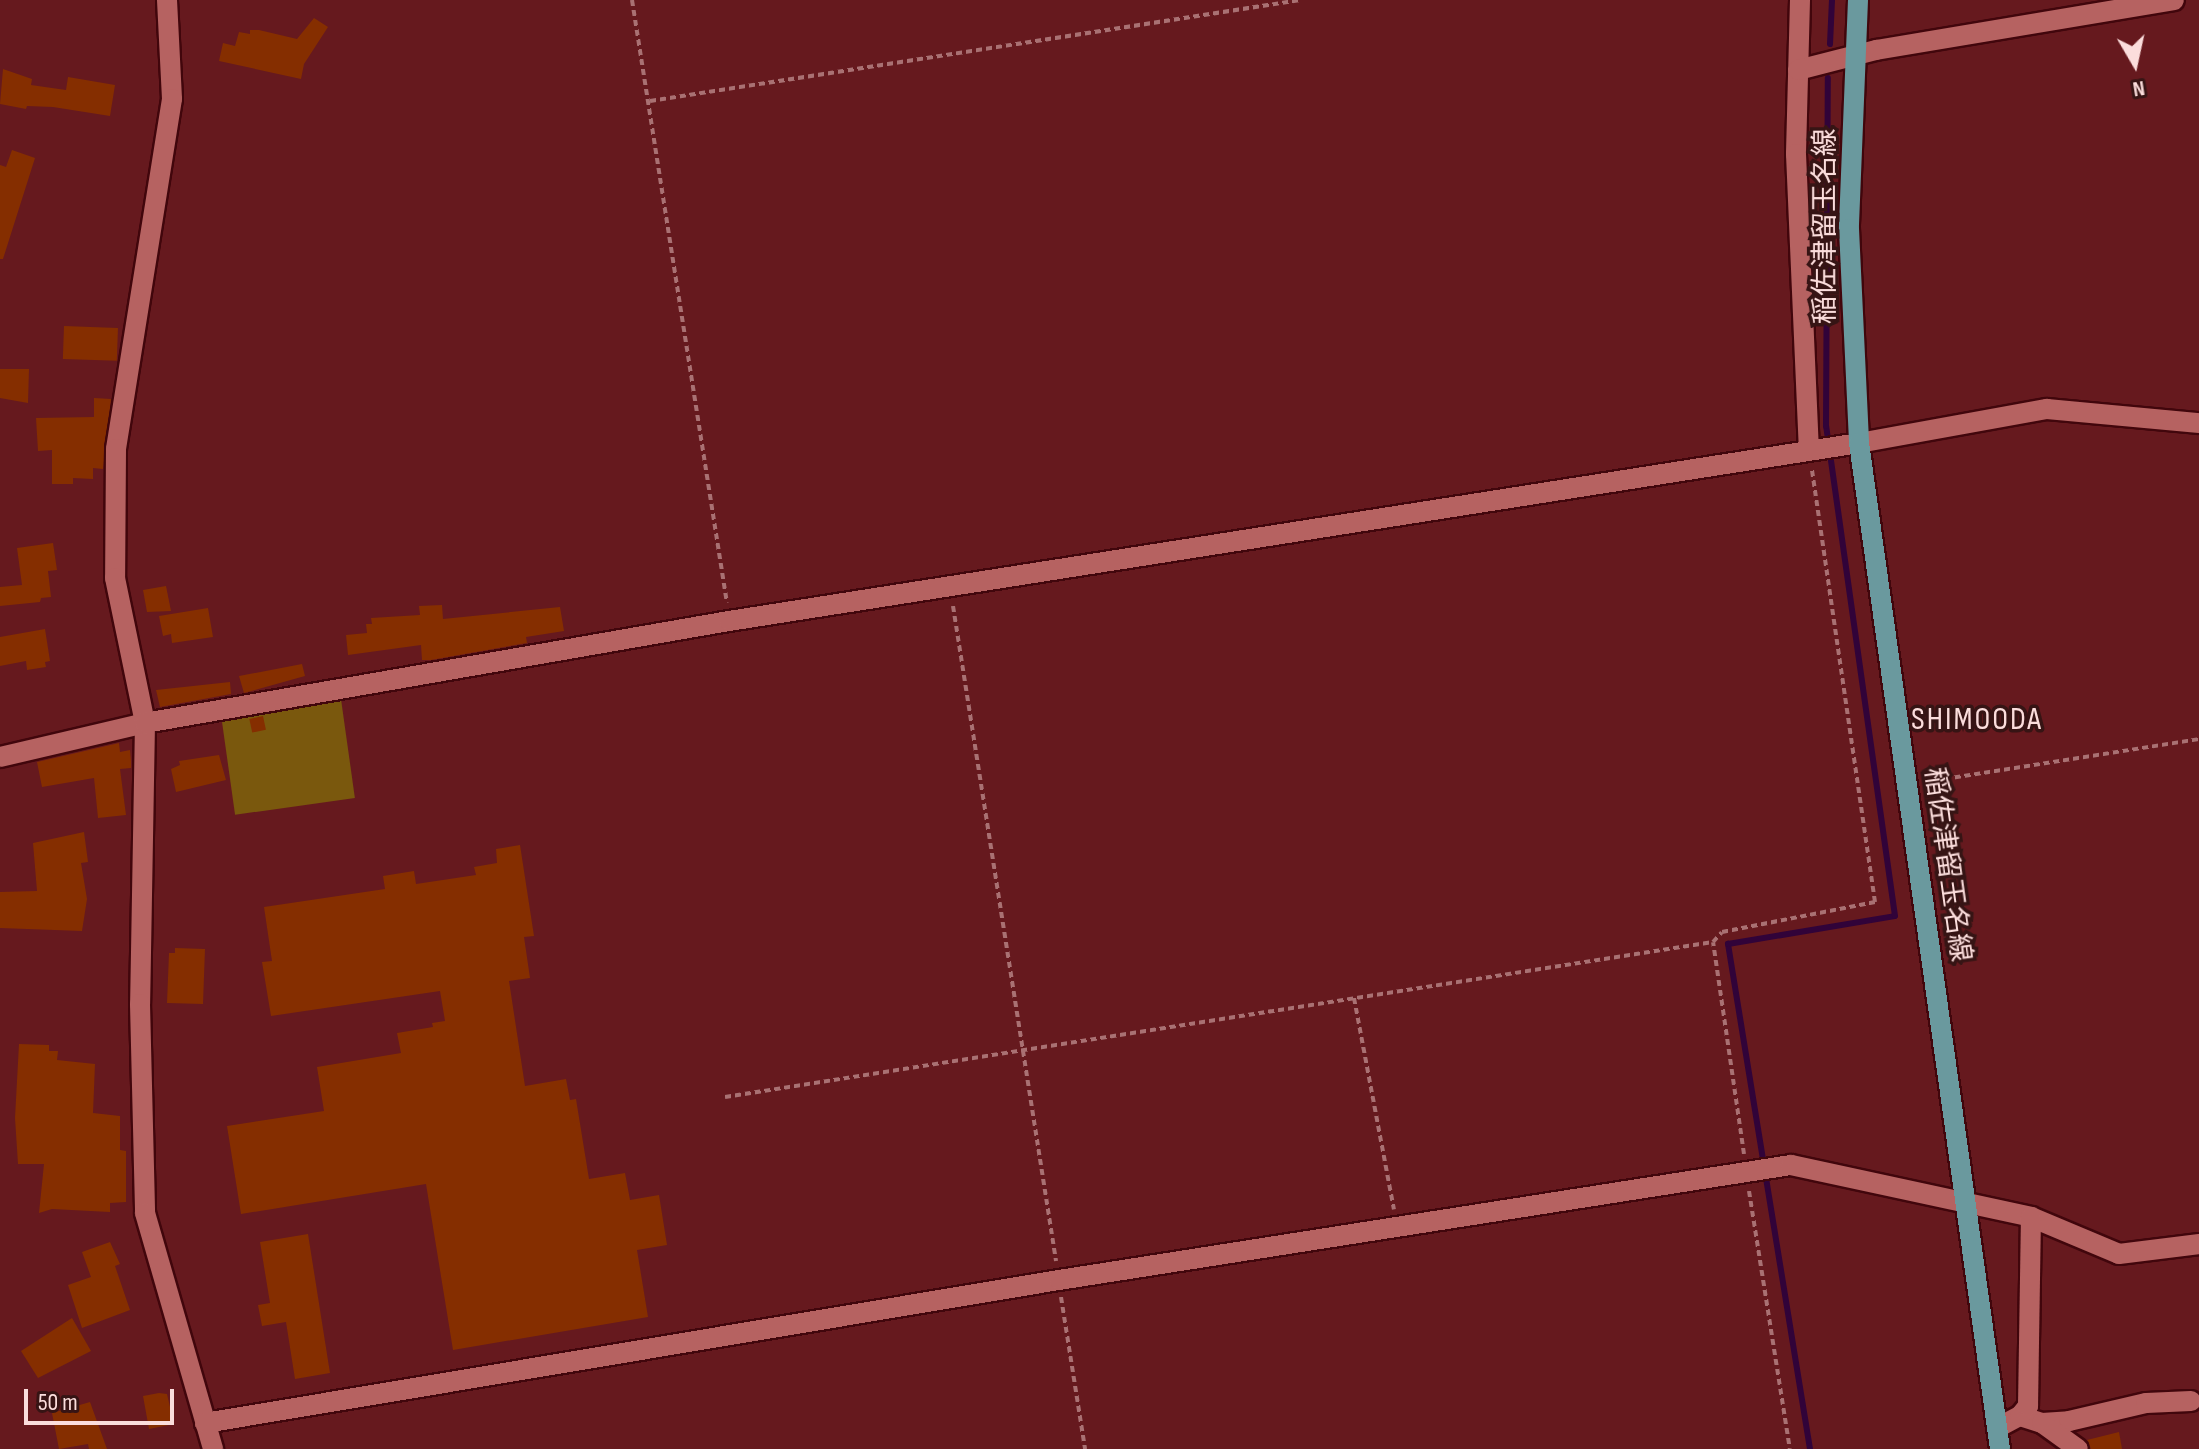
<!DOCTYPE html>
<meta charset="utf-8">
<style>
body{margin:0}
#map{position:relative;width:2199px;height:1449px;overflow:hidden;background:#66191e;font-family:"Sofia Sans Condensed","Noto Sans JP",sans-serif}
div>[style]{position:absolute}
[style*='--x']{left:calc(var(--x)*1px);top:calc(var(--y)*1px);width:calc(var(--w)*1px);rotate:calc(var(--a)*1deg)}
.green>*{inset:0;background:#7a580d;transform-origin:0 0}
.stream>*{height:6px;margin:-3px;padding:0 3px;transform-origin:3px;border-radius:3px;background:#310339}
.building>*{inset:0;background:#852e00;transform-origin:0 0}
.path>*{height:4px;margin-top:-2px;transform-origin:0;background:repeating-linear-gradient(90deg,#a97173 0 6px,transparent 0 10px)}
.roads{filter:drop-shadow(2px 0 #41060c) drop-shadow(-2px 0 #41060c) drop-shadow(0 2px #41060c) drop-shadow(0 -2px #41060c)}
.minor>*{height:20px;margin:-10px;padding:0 10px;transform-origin:10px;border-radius:10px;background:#b66261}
.major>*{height:20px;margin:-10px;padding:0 10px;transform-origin:10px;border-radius:10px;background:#6a999e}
span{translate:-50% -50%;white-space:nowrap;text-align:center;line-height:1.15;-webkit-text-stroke:7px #361414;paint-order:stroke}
.street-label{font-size:28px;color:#fbdddc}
.quarter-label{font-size:32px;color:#fbdddc;letter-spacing:2px}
.north{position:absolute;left:2095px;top:24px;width:80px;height:80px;-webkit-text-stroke:6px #361414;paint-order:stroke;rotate:171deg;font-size:22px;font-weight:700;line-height:32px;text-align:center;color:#fbdddc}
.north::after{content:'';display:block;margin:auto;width:28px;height:36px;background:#fbdddc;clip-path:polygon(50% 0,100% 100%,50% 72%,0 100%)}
.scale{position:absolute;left:24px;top:1389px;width:150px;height:36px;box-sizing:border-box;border:4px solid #fbdddc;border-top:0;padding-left:10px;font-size:24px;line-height:28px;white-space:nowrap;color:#fbdddc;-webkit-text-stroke:6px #361414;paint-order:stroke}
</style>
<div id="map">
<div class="green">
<i style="left:340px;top:692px;width:107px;height:121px;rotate:82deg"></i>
</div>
<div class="stream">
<i style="--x:1830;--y:44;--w:44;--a:-87.4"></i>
<i style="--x:1810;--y:1449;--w:512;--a:-99.22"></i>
<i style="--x:1728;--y:944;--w:169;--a:-9.5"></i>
<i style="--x:1895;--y:916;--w:495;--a:-98"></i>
<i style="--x:1826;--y:426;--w:348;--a:-89.7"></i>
</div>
<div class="building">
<i style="clip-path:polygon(314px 18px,328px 27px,304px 64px,301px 79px,219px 61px,223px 43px,235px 46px,239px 32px,250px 34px,250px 30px,259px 30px,297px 39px)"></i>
<i style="clip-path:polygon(3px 69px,32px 79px,31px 85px,66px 90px,68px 77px,115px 85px,110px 116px,53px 107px,27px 106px,26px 109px,0 104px)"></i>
<i style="clip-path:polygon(12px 150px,35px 158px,3px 259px,0 259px,0 165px,6px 167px)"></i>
<i style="left:64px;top:326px;width:54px;height:33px;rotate:2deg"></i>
<i style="clip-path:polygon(0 369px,29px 369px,28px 403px,0 398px)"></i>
<i style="clip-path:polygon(94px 398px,111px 399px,103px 469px,93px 468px,93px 479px,73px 478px,73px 484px,52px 484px,52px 450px,38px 451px,36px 418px,94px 417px)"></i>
<i style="clip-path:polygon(53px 543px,57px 570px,48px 571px,51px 597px,41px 598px,40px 602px,0 606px,0 587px,22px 585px,17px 548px)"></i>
<i style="clip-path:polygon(166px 586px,171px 611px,147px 612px,143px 590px)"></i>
<i style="clip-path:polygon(442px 605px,443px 619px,560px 607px,564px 631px,526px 637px,527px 643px,431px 660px,422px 660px,421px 645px,348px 655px,346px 635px,367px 633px,366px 624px,372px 624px,371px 618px,420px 615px,419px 606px)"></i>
<i style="clip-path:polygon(208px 608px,213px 637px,172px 643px,171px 634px,163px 636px,159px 616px)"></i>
<i style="clip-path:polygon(45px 629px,50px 661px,45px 662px,46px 667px,27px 670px,26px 661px,0 666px,0 637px)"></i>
<i style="clip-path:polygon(302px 664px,305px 676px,244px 693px,239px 676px)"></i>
<i style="clip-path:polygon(230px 682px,231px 694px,160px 707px,156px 690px)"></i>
<i style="left:263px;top:716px;width:14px;height:14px;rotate:78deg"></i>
<i style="clip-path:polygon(119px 743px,120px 752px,130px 750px,131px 761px,131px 768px,120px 769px,126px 815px,98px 818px,94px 778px,42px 787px,37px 762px)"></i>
<i style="clip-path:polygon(219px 755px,226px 780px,176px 792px,171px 769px,180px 765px,179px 761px)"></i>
<i style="clip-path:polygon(84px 832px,88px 862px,81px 863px,87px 899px,82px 931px,0 928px,0 892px,37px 891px,33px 843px)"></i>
<i style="clip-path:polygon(520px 845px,534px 936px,524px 937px,530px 978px,509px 981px,525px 1086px,566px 1079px,570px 1100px,576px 1099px,589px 1179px,625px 1173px,630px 1200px,659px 1195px,667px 1245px,637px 1250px,648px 1317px,453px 1350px,426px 1184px,241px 1214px,227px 1126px,324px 1111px,317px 1067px,401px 1053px,397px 1033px,433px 1027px,432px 1023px,445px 1021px,440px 991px,271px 1016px,262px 962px,272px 961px,264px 907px,385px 889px,383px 876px,414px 871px,416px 884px,476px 875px,474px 867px,497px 863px,496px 849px)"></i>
<i style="clip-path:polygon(175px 948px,205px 949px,203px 1004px,167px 1003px,169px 953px,175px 953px)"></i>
<i style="clip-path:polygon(19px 1044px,49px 1045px,49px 1051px,58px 1051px,57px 1060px,95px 1064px,93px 1113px,120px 1116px,120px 1150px,126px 1151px,126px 1202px,110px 1203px,110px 1212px,52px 1209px,39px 1213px,44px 1164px,18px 1164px,15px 1118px)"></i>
<i style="clip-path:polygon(308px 1234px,330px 1373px,295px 1379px,286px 1322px,262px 1326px,258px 1305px,270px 1303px,260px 1242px)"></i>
<i style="clip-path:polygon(110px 1242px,120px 1264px,115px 1266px,130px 1310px,82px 1328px,68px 1285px,91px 1277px,82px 1252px)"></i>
<i style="clip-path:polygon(72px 1318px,91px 1351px,38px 1378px,21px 1351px)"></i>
<i style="clip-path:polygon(159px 1393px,167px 1394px,174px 1424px,149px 1429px,143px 1396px)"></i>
<i style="clip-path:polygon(90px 1402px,107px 1449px,89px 1449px,88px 1444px,59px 1449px,52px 1413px)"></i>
<i style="clip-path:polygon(2119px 1432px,2122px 1449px,2091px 1449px,2087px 1440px)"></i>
</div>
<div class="path">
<i style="--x:632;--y:0;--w:610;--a:81.05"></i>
<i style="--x:650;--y:101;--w:658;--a:-8.83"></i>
<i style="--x:953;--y:606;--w:663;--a:81.06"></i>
<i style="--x:1925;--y:782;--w:277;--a:-8.9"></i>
<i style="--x:1354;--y:998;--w:215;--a:79.3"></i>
<i style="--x:725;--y:1097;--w:1000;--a:-8.92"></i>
<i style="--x:1744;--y:1154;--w:214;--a:-98.3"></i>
<i style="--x:1713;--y:942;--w:13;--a:-48"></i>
<i style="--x:1722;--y:932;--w:156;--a:-11.1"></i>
<i style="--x:1875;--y:902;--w:439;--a:-98.3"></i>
<i style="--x:1749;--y:1191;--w:261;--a:81"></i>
<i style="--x:1061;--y:1297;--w:154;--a:81"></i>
</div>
<div class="roads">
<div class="minor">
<i style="--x:167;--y:0;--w:99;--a:87.1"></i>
<i style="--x:172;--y:99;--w:354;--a:99.1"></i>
<i style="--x:116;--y:449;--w:129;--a:90.4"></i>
<i style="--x:115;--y:578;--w:148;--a:78.3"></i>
<i style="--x:145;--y:723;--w:281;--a:91"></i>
<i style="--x:140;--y:1004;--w:209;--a:88.6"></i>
<i style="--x:145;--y:1213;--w:246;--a:73.9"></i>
<i style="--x:1800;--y:0;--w:154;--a:91.5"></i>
<i style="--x:1796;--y:154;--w:294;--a:87.5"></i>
<i style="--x:1798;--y:70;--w:81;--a:-14.4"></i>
<i style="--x:1876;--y:50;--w:302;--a:-9.5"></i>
<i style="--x:0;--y:757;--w:149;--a:-13.2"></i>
<i style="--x:145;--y:723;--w:593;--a:-9.91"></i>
<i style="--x:729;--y:621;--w:1144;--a:-8.95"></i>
<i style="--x:1859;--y:443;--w:191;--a:-10.3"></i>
<i style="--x:2047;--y:409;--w:153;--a:5.3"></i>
<i style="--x:2020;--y:1416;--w:23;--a:18"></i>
<i style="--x:2042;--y:1423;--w:27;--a:-4"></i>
<i style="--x:2069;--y:1421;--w:79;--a:-13.2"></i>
<i style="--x:2146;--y:1403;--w:45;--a:-2.5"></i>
<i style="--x:205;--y:1423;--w:866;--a:-9.51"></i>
<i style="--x:1059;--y:1280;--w:741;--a:-8.93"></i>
<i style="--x:1791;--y:1165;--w:246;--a:12.2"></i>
<i style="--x:2031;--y:1217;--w:95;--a:22.8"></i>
<i style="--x:2119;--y:1254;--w:81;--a:-7.1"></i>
<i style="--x:2042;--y:1423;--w:44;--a:35.8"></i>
<i style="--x:1997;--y:1428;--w:26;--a:-28"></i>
<i style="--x:2020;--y:1416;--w:13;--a:-51"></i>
<i style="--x:2028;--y:1406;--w:189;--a:-89.1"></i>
</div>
<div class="major">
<i style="--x:1858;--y:0;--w:229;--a:92.3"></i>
<i style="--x:1849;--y:229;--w:214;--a:87.3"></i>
<i style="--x:1859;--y:443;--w:1016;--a:82.02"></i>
</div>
</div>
<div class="street-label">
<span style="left:1826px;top:226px;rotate:-90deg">稲佐津留玉名線</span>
<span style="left:1947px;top:865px;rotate:82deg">稲佐津留玉名線</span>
</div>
<div class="quarter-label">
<span style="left:1977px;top:720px">SHIMOODA</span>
</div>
<div class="north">N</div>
<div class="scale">50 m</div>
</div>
